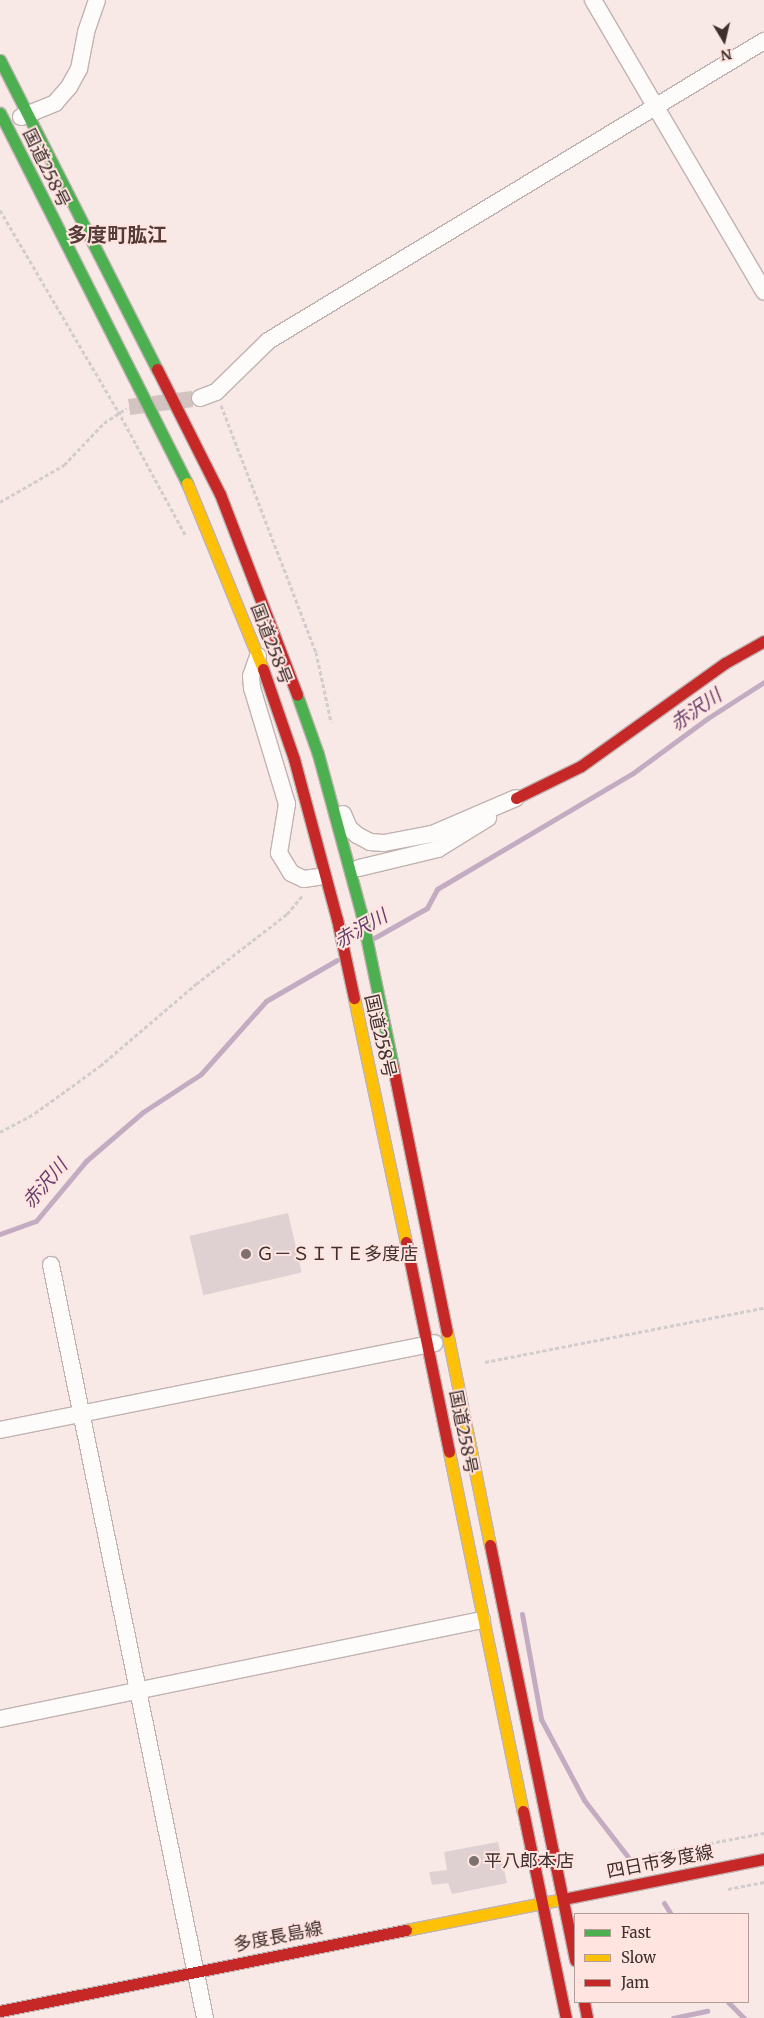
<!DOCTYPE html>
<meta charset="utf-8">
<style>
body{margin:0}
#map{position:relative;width:764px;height:2018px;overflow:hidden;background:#f8e9e7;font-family:Merriweather,"Noto Sans JP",serif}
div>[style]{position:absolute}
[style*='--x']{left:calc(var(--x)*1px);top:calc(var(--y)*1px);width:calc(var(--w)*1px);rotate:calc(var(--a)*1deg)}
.stream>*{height:5px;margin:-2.5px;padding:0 2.5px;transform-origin:2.5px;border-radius:2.5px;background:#c3acc1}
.building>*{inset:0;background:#dfd0d2;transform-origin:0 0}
.street-tunnel>*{height:16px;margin-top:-8px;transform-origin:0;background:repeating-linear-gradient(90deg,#d3c4c2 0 16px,transparent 0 24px)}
.path>*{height:3px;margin-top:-1.5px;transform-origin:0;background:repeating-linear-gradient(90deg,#d2cdcc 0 4px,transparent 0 6.5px)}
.roads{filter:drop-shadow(1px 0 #c0b3b2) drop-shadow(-1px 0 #c0b3b2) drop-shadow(0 1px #c0b3b2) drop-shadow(0 -1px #c0b3b2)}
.street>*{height:16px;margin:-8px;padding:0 8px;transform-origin:8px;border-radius:8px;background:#fefcfb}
.fast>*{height:11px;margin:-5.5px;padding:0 5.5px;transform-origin:5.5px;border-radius:5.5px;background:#4caf50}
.slow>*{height:11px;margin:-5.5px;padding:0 5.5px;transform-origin:5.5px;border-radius:5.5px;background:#ffc107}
.jam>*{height:11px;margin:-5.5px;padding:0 5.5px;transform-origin:5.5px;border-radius:5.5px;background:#c62828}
.dots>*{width:14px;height:14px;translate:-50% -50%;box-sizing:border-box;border:2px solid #ffe4e0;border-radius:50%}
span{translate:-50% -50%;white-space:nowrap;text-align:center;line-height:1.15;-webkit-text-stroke:4px #ffe4e0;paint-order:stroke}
.street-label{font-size:18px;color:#3d302e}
.poi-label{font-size:18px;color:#3d302e}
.left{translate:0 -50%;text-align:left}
.water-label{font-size:19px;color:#653f6c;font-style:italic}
.quarter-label{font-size:20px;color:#553b37;font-weight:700}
.legend{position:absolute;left:574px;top:1913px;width:175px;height:90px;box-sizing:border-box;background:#ffe4e0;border:1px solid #b19c99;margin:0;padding:6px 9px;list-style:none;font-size:15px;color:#3d302e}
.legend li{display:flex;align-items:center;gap:10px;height:25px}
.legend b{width:25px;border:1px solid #b19c99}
.north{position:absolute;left:699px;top:15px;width:50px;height:50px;-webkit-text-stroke:4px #ffe4e0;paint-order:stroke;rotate:171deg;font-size:14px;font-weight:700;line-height:20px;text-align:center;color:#3d302e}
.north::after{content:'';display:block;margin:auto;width:18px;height:22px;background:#3d302e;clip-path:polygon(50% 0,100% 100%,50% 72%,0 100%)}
</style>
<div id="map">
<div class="stream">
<i style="--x:374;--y:938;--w:61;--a:-29.5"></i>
<i style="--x:427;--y:908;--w:21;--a:-62"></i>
<i style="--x:437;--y:889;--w:228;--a:-30.6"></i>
<i style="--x:633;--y:773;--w:93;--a:-36.3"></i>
<i style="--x:708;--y:718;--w:67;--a:-32.7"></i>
<i style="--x:0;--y:1234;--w:38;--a:-20"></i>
<i style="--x:36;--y:1221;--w:78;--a:-50.2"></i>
<i style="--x:86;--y:1161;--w:75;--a:-40.7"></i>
<i style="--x:143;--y:1112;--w:69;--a:-33.2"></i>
<i style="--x:201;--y:1074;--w:98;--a:-48.3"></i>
<i style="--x:266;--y:1001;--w:82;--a:-30"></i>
<i style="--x:522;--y:1614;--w:107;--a:79.7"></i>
<i style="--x:541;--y:1719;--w:92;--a:62"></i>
<i style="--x:584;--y:1800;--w:72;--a:52.3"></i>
<i style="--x:664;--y:1903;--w:13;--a:58"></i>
<i style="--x:728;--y:2002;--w:23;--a:45"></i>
<i style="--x:673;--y:2018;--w:35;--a:-12"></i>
</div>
<div class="building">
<i style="left:288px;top:1213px;width:61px;height:101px;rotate:77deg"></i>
<i style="clip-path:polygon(498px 1842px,507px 1883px,452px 1894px,448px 1883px,432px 1885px,429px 1872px,447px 1870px,444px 1852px)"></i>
</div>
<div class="street-tunnel">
<i style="--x:129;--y:407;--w:72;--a:-7.2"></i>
</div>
<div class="path">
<i style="--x:0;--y:210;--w:233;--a:59.6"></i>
<i style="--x:118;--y:411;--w:142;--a:61.5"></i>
<i style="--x:221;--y:405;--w:265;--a:69"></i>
<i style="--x:316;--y:652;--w:72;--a:77.9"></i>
<i style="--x:0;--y:502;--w:74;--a:-30"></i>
<i style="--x:64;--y:465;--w:58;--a:-46.4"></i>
<i style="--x:104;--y:423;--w:27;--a:-33"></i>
<i style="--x:0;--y:1132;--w:40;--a:-28"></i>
<i style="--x:35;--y:1113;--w:80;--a:-35.9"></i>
<i style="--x:100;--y:1066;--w:126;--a:-40.5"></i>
<i style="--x:196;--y:984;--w:115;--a:-37.6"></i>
<i style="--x:287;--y:914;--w:26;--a:-50"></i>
<i style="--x:485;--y:1362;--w:284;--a:-11"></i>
<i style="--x:642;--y:1862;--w:13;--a:-39"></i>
<i style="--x:652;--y:1854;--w:114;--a:-10.6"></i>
<i style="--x:728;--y:1889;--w:37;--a:-11"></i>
</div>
<div class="roads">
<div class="street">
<i style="--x:593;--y:0;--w:338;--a:59.6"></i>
<i style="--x:21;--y:117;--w:37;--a:-22"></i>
<i style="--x:55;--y:103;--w:21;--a:-49"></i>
<i style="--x:69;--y:87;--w:21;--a:-61"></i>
<i style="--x:79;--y:69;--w:38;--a:-79"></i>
<i style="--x:86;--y:32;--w:34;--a:-71"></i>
<i style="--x:200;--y:398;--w:17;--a:-21"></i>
<i style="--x:216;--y:392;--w:73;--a:-44.4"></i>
<i style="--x:268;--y:341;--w:580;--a:-31.17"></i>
<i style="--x:258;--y:656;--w:21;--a:109"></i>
<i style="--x:251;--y:676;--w:12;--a:85"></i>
<i style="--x:252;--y:688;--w:121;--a:73.2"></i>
<i style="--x:287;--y:804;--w:50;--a:99.3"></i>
<i style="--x:279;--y:853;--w:23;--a:59"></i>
<i style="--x:291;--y:873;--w:14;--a:25"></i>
<i style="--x:304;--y:879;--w:15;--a:-8"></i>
<i style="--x:343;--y:814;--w:15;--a:67"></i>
<i style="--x:349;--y:828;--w:11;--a:41"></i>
<i style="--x:357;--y:835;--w:15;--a:28"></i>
<i style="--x:370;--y:842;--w:14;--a:4"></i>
<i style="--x:384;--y:843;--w:49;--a:-10.6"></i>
<i style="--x:432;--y:834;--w:91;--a:-23.2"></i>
<i style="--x:359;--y:868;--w:81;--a:-13.5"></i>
<i style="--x:438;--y:849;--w:59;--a:-31.8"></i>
<i style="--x:51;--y:1265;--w:769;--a:78.44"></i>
<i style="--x:0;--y:1430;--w:443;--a:-11.3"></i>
<i style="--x:0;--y:1719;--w:492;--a:-11.6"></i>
</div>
<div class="fast">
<i style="--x:0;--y:60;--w:347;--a:63.1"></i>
<i style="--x:0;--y:113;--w:415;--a:63.2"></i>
<i style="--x:297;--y:695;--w:63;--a:70.4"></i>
<i style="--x:318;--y:754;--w:164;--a:74.8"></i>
<i style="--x:361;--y:912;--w:158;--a:78.3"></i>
</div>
<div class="slow">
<i style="--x:187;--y:483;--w:201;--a:67.8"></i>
<i style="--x:354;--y:998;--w:249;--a:78"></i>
<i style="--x:447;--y:1332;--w:217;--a:78.6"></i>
<i style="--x:449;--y:1452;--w:367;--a:78.4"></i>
<i style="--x:406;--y:1930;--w:155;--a:-11.2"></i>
</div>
<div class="jam">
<i style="--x:157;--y:369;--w:140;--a:63.3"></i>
<i style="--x:220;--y:494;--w:215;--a:69"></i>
<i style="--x:263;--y:669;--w:95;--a:71"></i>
<i style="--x:294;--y:759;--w:166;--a:75"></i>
<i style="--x:337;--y:919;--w:81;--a:77.9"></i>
<i style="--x:516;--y:798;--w:72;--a:-26.2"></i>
<i style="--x:581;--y:766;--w:177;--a:-35.6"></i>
<i style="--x:725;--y:663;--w:45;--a:-29.4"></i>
<i style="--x:393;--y:1067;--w:270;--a:78.5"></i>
<i style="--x:406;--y:1242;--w:214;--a:78.4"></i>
<i style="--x:490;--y:1545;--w:424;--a:78.4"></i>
<i style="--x:523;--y:1811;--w:211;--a:78.3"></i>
<i style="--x:563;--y:1899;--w:205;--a:-11.3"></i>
<i style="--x:584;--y:2002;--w:16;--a:79"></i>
<i style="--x:0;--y:2011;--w:414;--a:-11.3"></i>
</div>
</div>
<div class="dots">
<i style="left:246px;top:1254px;background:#7e716f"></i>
<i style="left:474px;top:1861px;background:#7e716f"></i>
</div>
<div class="street-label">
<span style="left:46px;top:168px;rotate:64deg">国道258号</span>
<span style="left:271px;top:644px;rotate:69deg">国道258号</span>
<span style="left:380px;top:1036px;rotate:77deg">国道258号</span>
<span style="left:463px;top:1432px;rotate:79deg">国道258号</span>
<span style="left:660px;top:1862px;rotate:-11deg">四日市多度線</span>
<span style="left:278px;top:1937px;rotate:-11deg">多度長島線</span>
</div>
<div class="poi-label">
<span class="left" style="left:256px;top:1254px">Ｇ－ＳＩＴＥ多度店</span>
<span class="left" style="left:484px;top:1861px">平八郎本店</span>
</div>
<div class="water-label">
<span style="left:696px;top:710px;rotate:-35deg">赤沢川</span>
<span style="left:361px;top:929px;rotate:-30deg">赤沢川</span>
<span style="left:45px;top:1184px;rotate:-49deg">赤沢川</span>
</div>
<div class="quarter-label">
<span style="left:117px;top:234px">多度町肱江</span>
</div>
<ul class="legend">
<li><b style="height:6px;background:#4caf50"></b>Fast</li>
<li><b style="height:6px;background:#ffc107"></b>Slow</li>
<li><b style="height:6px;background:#c62828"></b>Jam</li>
</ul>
<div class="north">N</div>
</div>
